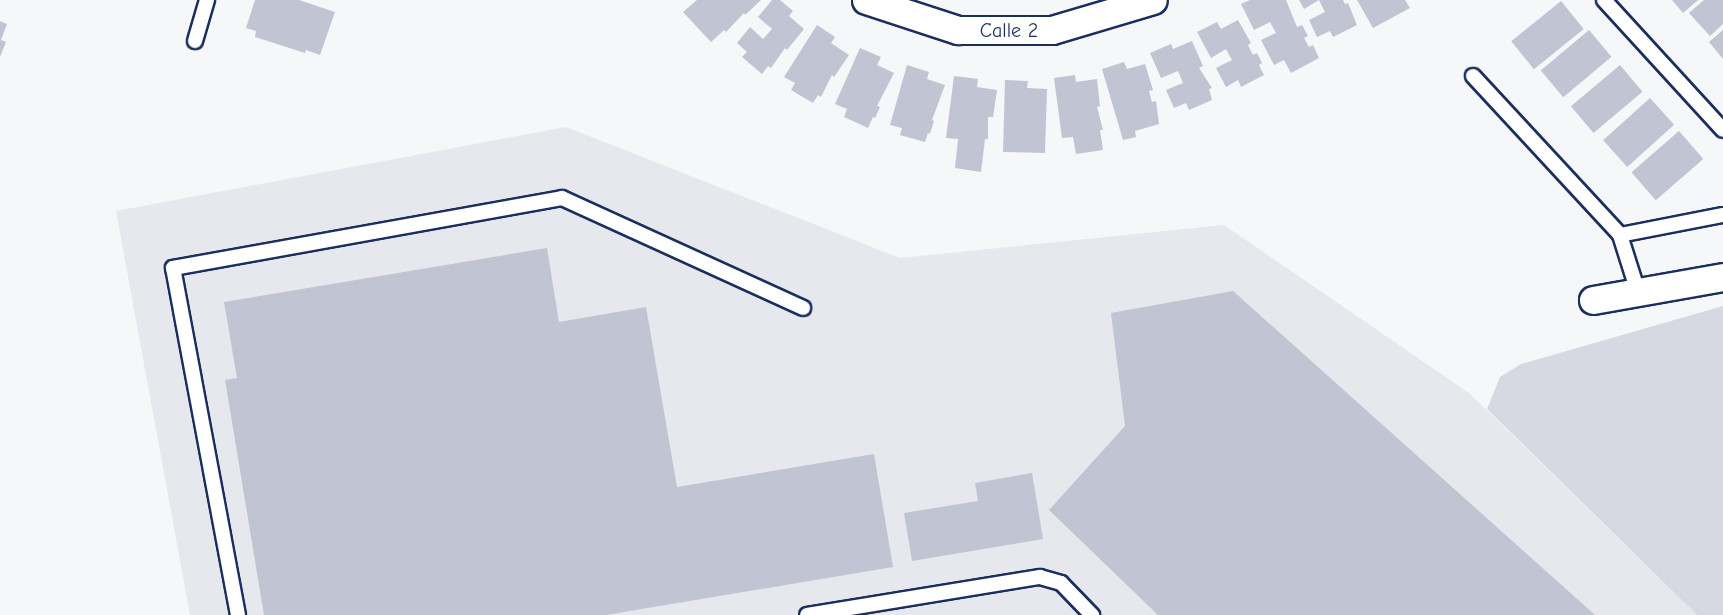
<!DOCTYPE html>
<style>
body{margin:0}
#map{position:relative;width:1723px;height:615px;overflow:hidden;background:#f6f7f9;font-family:"Comic Neue",sans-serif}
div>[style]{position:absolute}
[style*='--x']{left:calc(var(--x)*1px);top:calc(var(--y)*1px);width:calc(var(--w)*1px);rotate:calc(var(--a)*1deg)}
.built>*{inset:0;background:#e6e8ee}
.green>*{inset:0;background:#d6d9e2}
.building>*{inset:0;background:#c0c4d3;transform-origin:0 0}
.roads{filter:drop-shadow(2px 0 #1b2f5e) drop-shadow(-2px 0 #1b2f5e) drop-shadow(0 2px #1b2f5e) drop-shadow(0 -2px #1b2f5e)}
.service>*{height:14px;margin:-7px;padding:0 7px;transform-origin:7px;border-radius:7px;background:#fff}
.minor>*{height:27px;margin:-13.5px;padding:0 13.5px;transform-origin:13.5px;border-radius:13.5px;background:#fff}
span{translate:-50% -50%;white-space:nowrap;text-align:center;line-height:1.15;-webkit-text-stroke:6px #fff;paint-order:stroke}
.street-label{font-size:20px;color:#1b2f5e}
</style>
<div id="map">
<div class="built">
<i style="clip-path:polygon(566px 127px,900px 258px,1224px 225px,1469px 393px,1697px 615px,190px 615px,116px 211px)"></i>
</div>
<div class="green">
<i style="clip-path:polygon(1723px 306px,1723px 615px,1697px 615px,1487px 409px,1500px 377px,1521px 364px)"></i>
</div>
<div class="building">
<i style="clip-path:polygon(255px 0,299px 0,335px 12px,320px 55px,306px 50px,305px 53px,255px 37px,256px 31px,246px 28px)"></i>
<i style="clip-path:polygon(697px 0,761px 0,745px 15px,744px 13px,726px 32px,724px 30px,711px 42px,683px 12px)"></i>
<i style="clip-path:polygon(772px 0,780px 0,793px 11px,789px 16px,804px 29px,787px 50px,785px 48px,771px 68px,768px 66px,762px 74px,742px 57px,747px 52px,737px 43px,750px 27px,763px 39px,772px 29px,758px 17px)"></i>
<i style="clip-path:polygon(1250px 0,1286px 0,1297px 27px,1302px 25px,1308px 36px,1304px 38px,1309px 47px,1313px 45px,1319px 58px,1291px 73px,1284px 60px,1274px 65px,1261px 40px,1276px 33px,1270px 22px,1254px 30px,1241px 4px)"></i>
<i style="clip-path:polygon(1299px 0,1343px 0,1345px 4px,1348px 3px,1357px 25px,1333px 37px,1330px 31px,1317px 37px,1309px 20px,1325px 12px,1319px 0,1304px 9px)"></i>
<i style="clip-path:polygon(1357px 0,1405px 0,1410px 8px,1373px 28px)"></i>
<i style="clip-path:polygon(1672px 0,1698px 0,1683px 13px)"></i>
<i style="clip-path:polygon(1704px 0,1723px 0,1723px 24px,1710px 36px,1689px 13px)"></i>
<i style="left:1561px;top:1px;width:36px;height:64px;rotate:51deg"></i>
<i style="clip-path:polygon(1238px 20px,1251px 43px,1248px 45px,1253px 55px,1257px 53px,1262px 63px,1259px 65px,1264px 75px,1241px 87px,1238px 80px,1226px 87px,1216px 68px,1232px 60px,1226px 49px,1211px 58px,1197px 32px,1217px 22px,1221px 29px)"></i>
<i style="clip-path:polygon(0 21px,7px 24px,1px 40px,6px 42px,0 57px)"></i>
<i style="clip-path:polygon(817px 25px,835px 37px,831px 43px,849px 55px,834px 77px,832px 75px,821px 97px,818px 95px,813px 103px,791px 90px,795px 83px,784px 77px)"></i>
<i style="left:1589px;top:30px;width:35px;height:63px;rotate:50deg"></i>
<i style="clip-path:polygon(1723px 30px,1723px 59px,1709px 42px)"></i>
<i style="clip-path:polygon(1192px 41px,1203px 66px,1199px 68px,1212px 88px,1209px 89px,1212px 100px,1189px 110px,1186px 103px,1174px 108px,1166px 90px,1183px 83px,1178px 71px,1161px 78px,1150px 53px,1171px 44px,1173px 49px)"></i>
<i style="clip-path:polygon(860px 48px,881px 57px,877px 65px,894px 73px,877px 106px,880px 107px,875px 118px,873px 117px,868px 128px,844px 117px,847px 109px,835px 104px)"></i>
<i style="clip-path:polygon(1124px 62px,1127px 69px,1145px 64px,1153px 90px,1149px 91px,1152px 102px,1156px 101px,1159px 124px,1135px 131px,1136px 137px,1123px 140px,1102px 69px)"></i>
<i style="clip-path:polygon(907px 65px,929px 72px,927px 79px,945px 85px,932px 120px,934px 121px,930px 134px,928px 133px,925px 142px,900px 135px,902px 128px,890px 125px)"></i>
<i style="left:1620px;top:65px;width:35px;height:64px;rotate:50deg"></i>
<i style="clip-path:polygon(1075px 75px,1076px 82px,1097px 79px,1100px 106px,1097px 107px,1103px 130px,1100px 130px,1103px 150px,1076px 154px,1073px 137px,1062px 138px,1054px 78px)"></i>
<i style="clip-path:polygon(954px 76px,978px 79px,977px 87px,997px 90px,993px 117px,988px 117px,988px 139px,985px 139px,981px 172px,955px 168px,958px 139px,946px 138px)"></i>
<i style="clip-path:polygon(1005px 80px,1028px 81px,1027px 88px,1047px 89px,1045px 153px,1003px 152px)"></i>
<i style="left:1650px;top:98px;width:36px;height:63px;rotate:48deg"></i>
<i style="left:1679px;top:131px;width:37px;height:63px;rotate:49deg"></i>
<i style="clip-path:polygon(547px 248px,559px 322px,646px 307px,677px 487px,874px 454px,893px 567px,606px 615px,264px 615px,225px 380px,237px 378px,224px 302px)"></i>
<i style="clip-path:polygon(1233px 291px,1595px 615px,1158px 615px,1049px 510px,1125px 426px,1111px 313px)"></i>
<i style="clip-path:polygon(1032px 473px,1043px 539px,912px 561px,904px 513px,978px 501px,975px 483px)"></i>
</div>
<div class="roads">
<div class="service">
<i style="--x:1604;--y:0;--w:176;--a:47.5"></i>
<i style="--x:195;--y:41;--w:43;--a:-73.7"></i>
<i style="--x:1473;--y:76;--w:217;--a:47.2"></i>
<i style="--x:1620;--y:235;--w:60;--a:72.5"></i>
<i style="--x:1620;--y:235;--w:105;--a:-11"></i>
<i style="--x:238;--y:615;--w:353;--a:-100.6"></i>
<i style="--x:173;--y:268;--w:395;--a:-10.2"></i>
<i style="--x:562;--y:198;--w:265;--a:24.5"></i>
<i style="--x:807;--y:615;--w:236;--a:-9.3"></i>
<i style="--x:1040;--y:577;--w:22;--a:16"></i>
<i style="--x:1061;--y:583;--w:45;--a:45.9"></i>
</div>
<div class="minor">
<i style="--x:866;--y:0;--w:97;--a:18.1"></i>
<i style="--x:958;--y:30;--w:94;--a:0"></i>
<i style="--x:1052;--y:30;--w:105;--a:-16.5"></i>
<i style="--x:1593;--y:300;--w:132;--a:-10"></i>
</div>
</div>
<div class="street-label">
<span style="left:1009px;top:30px">Calle 2</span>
</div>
</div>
